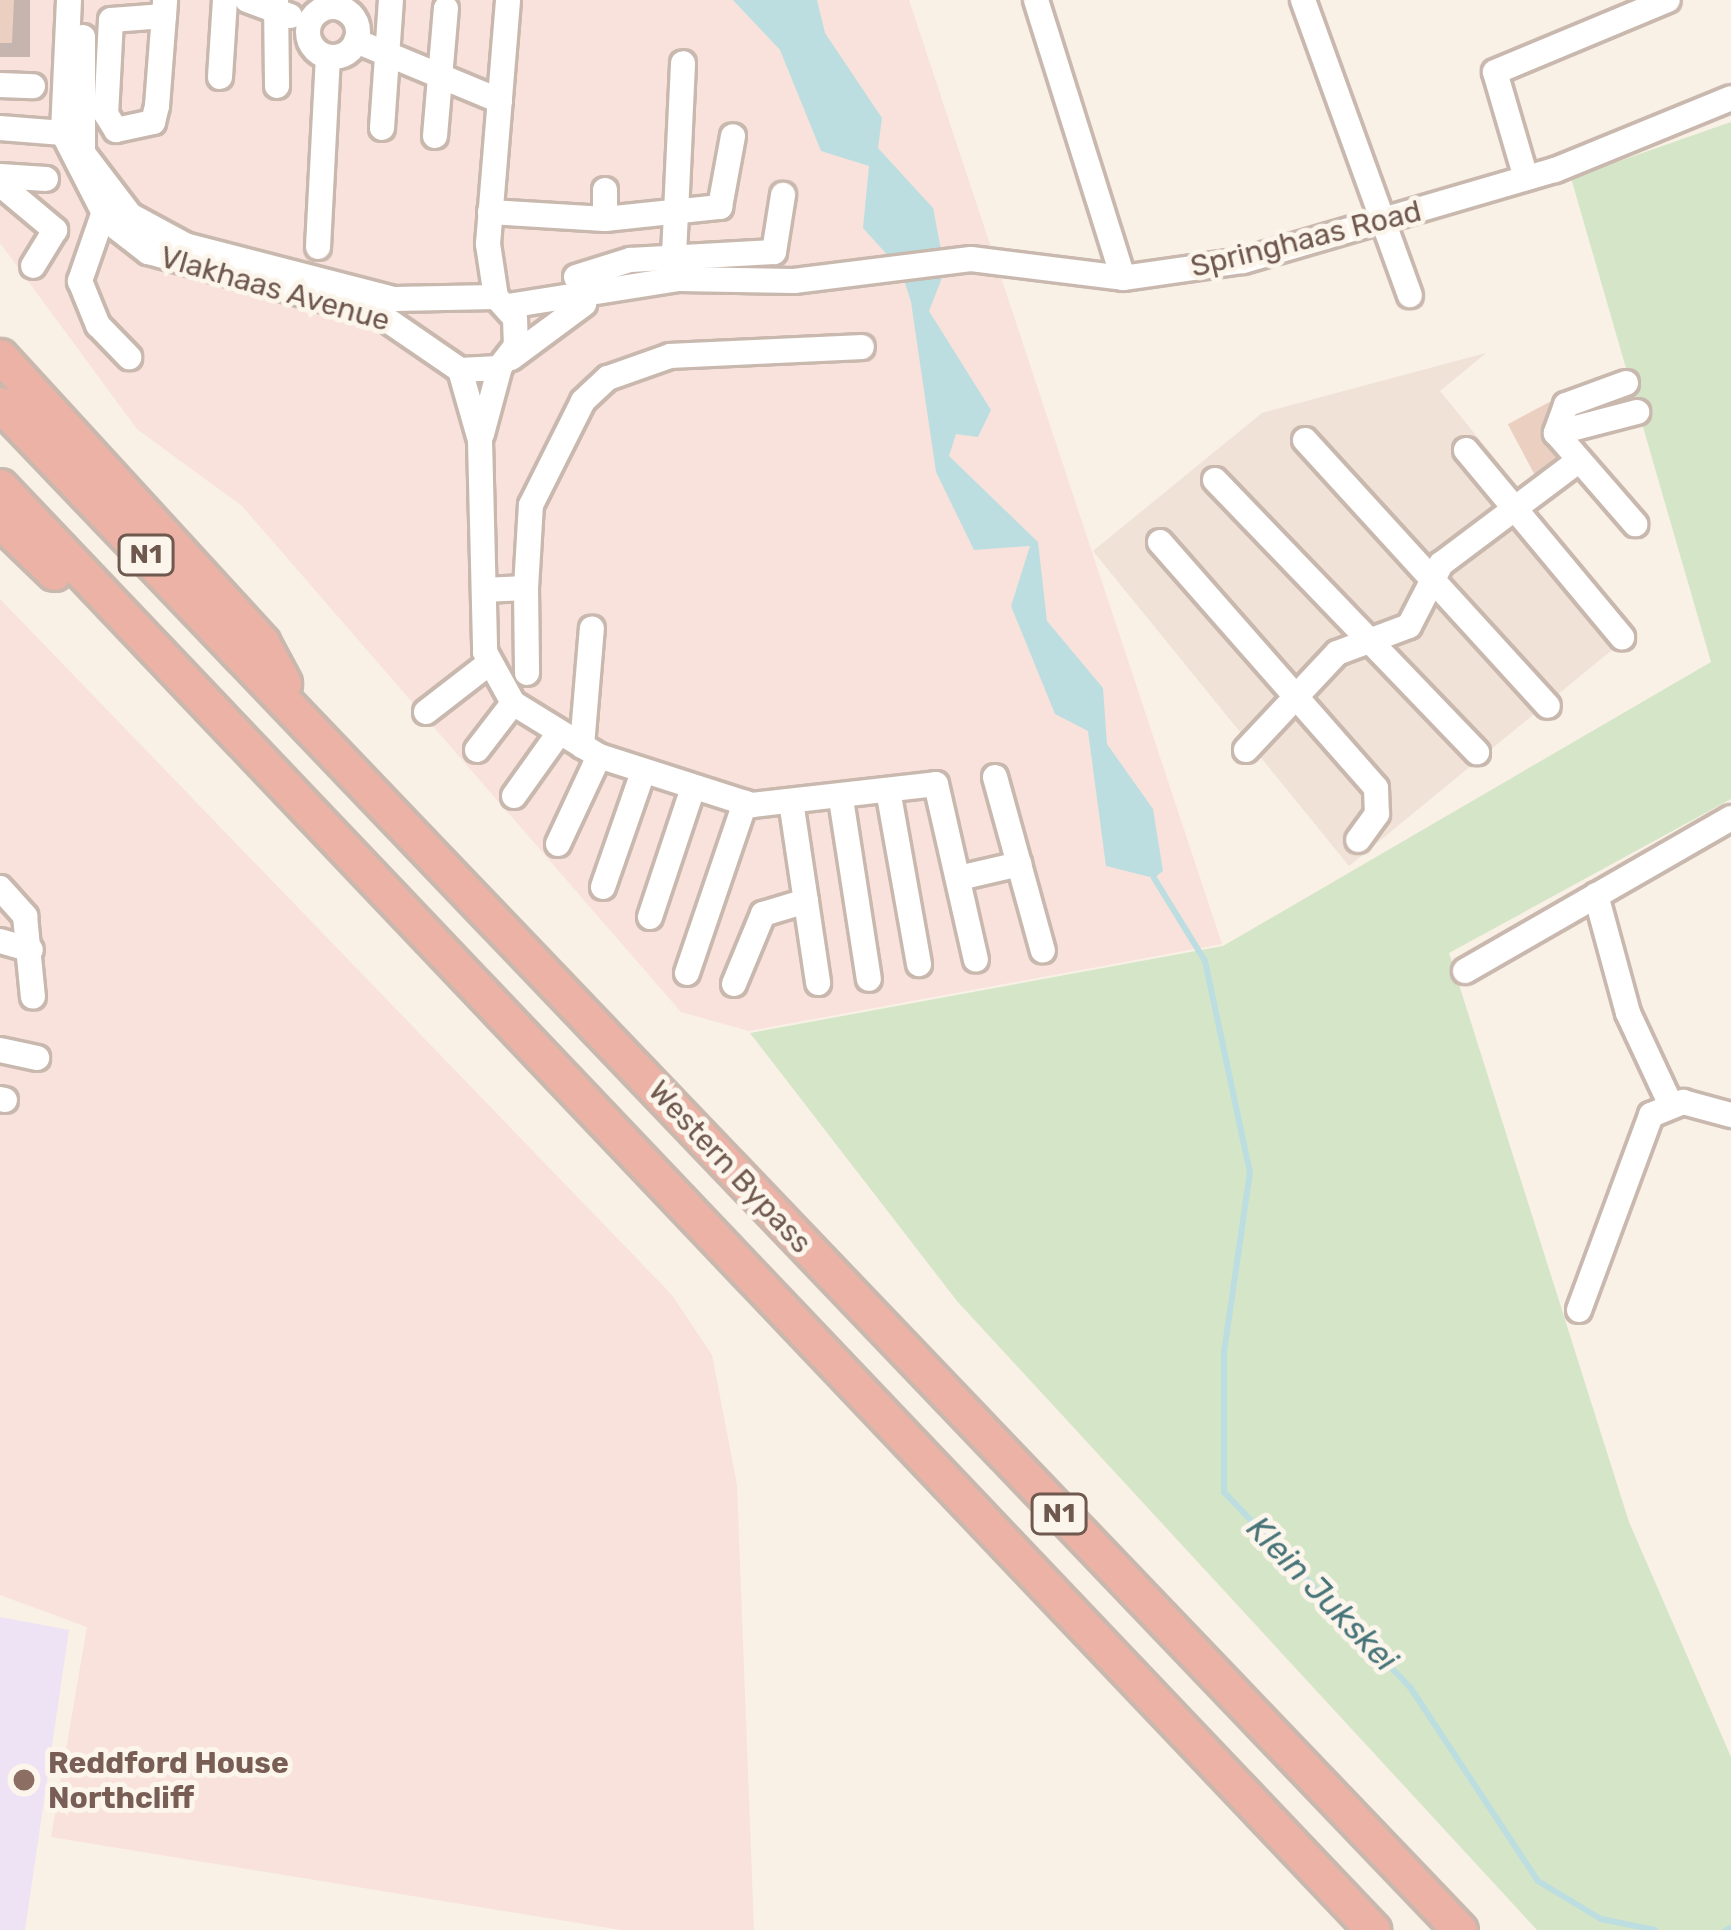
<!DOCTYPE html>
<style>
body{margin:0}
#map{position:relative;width:1731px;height:1930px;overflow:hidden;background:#f9f0e6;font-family:Rubik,sans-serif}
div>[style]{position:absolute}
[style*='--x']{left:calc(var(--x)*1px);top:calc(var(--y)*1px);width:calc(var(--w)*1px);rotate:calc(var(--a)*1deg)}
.residential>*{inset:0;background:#f0e2d6}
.commercial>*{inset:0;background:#f8e2db}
.education>*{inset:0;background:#ede3f5}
.green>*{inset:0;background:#d5e5c7}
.water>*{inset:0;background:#bddee0}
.shadow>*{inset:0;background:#0003;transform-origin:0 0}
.stream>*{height:6px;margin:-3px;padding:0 3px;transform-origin:3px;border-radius:3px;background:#bddee0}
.building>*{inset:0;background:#ebcfc1;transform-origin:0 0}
.roads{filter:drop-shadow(3px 0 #c9b8ae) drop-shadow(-3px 0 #c9b8ae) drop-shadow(0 3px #c9b8ae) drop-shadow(0 -3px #c9b8ae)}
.minor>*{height:24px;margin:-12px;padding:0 12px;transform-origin:12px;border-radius:12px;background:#fff}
.minor>.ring{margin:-12px;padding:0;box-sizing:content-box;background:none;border:24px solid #fff;border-radius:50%}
.highway>*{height:33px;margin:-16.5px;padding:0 16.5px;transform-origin:16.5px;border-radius:16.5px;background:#ebb2a5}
.dots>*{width:33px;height:33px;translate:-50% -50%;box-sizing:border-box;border:6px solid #fcf5ec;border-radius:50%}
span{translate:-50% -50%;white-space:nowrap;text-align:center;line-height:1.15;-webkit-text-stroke:10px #fcf5ec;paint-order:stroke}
.shield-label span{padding:3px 9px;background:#fcf5ec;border:3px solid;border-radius:9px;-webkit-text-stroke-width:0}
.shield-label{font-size:27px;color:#6f584e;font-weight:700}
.street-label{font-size:30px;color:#6f584e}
.education-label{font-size:30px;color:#785e54;font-weight:700}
.left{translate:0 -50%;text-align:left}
.water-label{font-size:33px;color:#477479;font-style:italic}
</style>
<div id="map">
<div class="residential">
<i style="clip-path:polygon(1486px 353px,1440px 391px,1635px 631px,1349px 866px,1093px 551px,1262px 413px)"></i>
</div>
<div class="commercial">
<i style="clip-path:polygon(0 0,909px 0,1222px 944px,749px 1031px,681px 1012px,242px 506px,137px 429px,0 243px)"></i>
<i style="clip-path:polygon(0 599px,672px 1295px,712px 1355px,737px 1485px,754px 1930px,621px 1930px,51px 1837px,87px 1627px,0 1595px)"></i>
</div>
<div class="education">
<i style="clip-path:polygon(0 1617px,69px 1630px,25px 1930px,0 1930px)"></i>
</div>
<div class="green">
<i style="clip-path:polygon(1731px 122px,1731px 799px,1449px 953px,1629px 1522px,1731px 1757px,1731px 1930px,1537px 1930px,957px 1301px,750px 1033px,1223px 946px,1711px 662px,1571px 178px)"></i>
</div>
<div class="water">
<i style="clip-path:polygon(733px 0,817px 0,825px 33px,882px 118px,878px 148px,933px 208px,945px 270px,929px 311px,991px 410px,978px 437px,956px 434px,949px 456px,1038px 542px,1047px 621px,1103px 688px,1107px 744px,1153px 809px,1163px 871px,1154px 878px,1106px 866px,1088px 731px,1055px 714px,1011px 606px,1030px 546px,974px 550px,936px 472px,911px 302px,901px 270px,863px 228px,869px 166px,821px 151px,780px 50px)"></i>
</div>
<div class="shadow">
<i style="left:0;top:0;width:30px;height:57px"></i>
</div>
<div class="stream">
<i style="--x:1154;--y:878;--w:97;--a:58.4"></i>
<i style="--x:1205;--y:961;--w:216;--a:78"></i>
<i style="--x:1250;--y:1172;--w:182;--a:98.2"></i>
<i style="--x:1224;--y:1352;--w:140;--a:90"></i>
<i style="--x:1224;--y:1492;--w:269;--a:46.4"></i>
<i style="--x:1410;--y:1687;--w:232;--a:56.6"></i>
<i style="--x:1538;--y:1881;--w:74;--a:31.1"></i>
<i style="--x:1601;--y:1919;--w:55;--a:11.5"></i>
<i style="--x:1726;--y:1930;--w:5;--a:-22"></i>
</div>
<div class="building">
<i style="clip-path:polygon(0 0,14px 0,12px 43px,0 43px)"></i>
<i style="left:1559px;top:397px;width:76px;height:58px;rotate:62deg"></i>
</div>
<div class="roads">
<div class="minor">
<i style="--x:69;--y:0;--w:133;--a:92.6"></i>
<i style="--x:63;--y:133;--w:99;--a:62.9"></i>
<i style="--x:108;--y:221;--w:51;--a:37.8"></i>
<i style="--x:148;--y:252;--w:240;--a:15.2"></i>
<i style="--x:380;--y:315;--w:97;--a:34.5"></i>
<i style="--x:460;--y:370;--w:73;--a:74.1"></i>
<i style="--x:480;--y:440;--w:212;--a:88.6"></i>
<i style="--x:485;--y:652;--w:58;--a:61.2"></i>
<i style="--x:513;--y:703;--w:101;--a:31.6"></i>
<i style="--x:599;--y:756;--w:161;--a:17.8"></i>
<i style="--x:752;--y:805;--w:185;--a:-6.5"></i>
<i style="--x:936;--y:784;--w:180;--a:77.2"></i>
<i style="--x:247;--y:0;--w:46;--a:20.4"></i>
<i style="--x:276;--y:0;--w:86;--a:89.3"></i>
<i style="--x:1036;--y:0;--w:291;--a:72.6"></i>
<i style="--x:1303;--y:0;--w:314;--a:70.1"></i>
<i class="ring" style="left:308px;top:7px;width:26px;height:26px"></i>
<i style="--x:164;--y:16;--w:53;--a:175.7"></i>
<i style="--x:111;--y:20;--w:94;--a:93"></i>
<i style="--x:106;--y:114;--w:19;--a:58"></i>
<i style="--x:116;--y:130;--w:38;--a:-12"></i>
<i style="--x:153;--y:122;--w:16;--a:-76"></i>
<i style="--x:157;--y:106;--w:90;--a:-85.6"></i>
<i style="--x:164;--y:16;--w:16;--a:-86"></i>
<i style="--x:83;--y:37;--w:116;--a:90"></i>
<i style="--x:83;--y:153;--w:78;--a:52.8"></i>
<i style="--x:130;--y:215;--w:63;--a:28.6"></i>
<i style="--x:185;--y:245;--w:216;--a:14.5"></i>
<i style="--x:394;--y:299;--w:102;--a:-1.1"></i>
<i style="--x:496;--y:297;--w:28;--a:48"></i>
<i style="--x:515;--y:318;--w:28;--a:88"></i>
<i style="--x:516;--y:346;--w:28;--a:128"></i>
<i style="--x:499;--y:368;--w:39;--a:177"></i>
<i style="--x:356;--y:41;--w:156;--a:22.6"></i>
<i style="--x:220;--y:77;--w:77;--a:-86.3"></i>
<i style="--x:0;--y:85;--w:33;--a:2"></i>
<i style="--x:0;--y:128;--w:63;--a:4.5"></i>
<i style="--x:382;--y:128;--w:128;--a:-86"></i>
<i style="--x:435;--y:136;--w:128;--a:-85.1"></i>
<i style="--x:0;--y:176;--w:46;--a:3.7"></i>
<i style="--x:1526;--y:178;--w:110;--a:-106.3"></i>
<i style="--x:1495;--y:72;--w:187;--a:-22.6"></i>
<i style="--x:0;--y:184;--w:72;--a:39.9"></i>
<i style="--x:55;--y:230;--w:42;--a:121.4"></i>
<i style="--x:107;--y:203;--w:83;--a:109.1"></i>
<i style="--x:80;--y:281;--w:48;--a:67.8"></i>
<i style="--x:98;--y:325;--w:45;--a:45.9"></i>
<i style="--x:490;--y:212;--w:115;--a:3.5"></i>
<i style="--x:605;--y:219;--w:116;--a:-6"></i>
<i style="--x:720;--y:207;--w:72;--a:-79.6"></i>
<i style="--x:605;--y:219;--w:29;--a:-90"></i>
<i style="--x:318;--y:247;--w:190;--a:-87"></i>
<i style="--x:674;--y:255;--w:192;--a:-87.3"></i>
<i style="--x:576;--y:277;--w:57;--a:-17.5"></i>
<i style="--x:630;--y:260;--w:144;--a:-3.2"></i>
<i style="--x:774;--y:252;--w:58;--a:-81"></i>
<i style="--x:496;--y:297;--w:54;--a:-98.6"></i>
<i style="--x:488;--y:244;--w:245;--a:-85.3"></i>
<i style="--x:508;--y:306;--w:173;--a:-9"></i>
<i style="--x:679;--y:279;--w:115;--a:1"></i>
<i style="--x:794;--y:281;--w:178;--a:-7.1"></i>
<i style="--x:971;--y:259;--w:153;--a:7.1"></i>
<i style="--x:1123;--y:278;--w:121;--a:-8.1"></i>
<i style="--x:1243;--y:261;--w:325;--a:-16.3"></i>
<i style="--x:1555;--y:170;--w:190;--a:-22.2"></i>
<i style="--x:511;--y:358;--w:91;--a:-36.5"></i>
<i style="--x:1626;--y:383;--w:64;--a:159.9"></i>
<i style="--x:1566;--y:405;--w:30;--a:110"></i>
<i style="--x:1556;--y:433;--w:121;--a:49"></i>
<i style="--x:1556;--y:433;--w:84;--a:-14.5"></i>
<i style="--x:482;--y:434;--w:69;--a:-75"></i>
<i style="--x:1305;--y:440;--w:360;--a:47.6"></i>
<i style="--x:1466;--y:450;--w:244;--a:50.2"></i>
<i style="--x:1215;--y:480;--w:378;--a:46.1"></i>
<i style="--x:1160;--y:542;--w:327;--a:48.7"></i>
<i style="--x:1376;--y:788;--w:26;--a:88"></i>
<i style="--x:1377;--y:814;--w:32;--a:126"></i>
<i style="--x:526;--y:588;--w:85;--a:89.3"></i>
<i style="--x:484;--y:590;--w:42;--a:-2.7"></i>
<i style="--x:526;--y:588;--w:83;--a:-86.6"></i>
<i style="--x:531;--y:505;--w:116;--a:-63.4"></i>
<i style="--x:583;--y:401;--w:34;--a:-43"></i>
<i style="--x:608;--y:378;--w:66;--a:-19.5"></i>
<i style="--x:670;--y:356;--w:192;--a:-2.7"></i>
<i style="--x:426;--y:712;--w:78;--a:-37.7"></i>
<i style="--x:582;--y:746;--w:118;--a:-85.2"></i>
<i style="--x:477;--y:750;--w:59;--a:-52.5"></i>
<i style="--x:1246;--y:750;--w:133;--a:-46.8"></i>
<i style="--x:1337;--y:653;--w:77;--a:-20.6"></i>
<i style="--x:1409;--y:626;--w:70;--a:-62.7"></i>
<i style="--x:1441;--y:564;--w:170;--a:-36.9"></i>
<i style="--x:995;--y:777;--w:180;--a:74.6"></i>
<i style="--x:888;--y:790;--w:177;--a:79.9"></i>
<i style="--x:514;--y:796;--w:77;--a:-54.5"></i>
<i style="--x:841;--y:799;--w:182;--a:81.2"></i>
<i style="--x:792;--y:808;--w:177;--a:81.5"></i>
<i style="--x:558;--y:844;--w:97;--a:-65"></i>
<i style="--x:959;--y:878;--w:62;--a:-13.1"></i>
<i style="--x:603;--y:887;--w:122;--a:-70.8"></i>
<i style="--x:0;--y:888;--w:38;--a:48"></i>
<i style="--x:25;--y:916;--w:81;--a:84.4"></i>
<i style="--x:1596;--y:895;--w:122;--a:74.8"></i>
<i style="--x:1628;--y:1013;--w:99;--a:65"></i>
<i style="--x:650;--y:917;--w:136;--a:-71.6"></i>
<i style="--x:0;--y:941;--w:32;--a:16"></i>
<i style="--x:1465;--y:971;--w:307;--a:-29.9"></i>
<i style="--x:687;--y:973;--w:180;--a:-71.2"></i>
<i style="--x:734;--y:984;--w:76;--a:-67.5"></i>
<i style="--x:763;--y:914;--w:45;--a:-16.8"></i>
<i style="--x:0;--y:1050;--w:38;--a:12"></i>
<i style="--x:0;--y:1099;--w:5;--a:11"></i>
<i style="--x:1579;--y:1310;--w:208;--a:-69.7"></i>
<i style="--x:1651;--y:1115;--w:35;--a:-22"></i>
<i style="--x:1683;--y:1102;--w:50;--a:15.2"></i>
</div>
<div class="highway">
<i style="--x:0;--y:356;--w:388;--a:47.5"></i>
<i style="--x:262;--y:642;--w:47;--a:61.8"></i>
<i style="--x:0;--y:404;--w:2112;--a:46.27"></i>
<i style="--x:0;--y:486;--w:1993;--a:46.44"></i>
<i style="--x:0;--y:521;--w:75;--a:43.9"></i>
</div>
</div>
<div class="dots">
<i style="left:24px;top:1780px;background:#8d6e63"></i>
</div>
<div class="shield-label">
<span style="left:146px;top:555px">N1</span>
<span style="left:1059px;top:1514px">N1</span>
</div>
<div class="street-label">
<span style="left:1306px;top:239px;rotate:-14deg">Springhaas Road</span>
<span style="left:275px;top:289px;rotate:16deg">Vlakhaas Avenue</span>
<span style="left:730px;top:1167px;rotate:47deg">Western Bypass</span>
</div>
<div class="education-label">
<span class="left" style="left:48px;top:1780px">Reddford House<br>Northcliff</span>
</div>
<div class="water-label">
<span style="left:1322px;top:1594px;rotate:46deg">Klein Jukskei</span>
</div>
</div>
